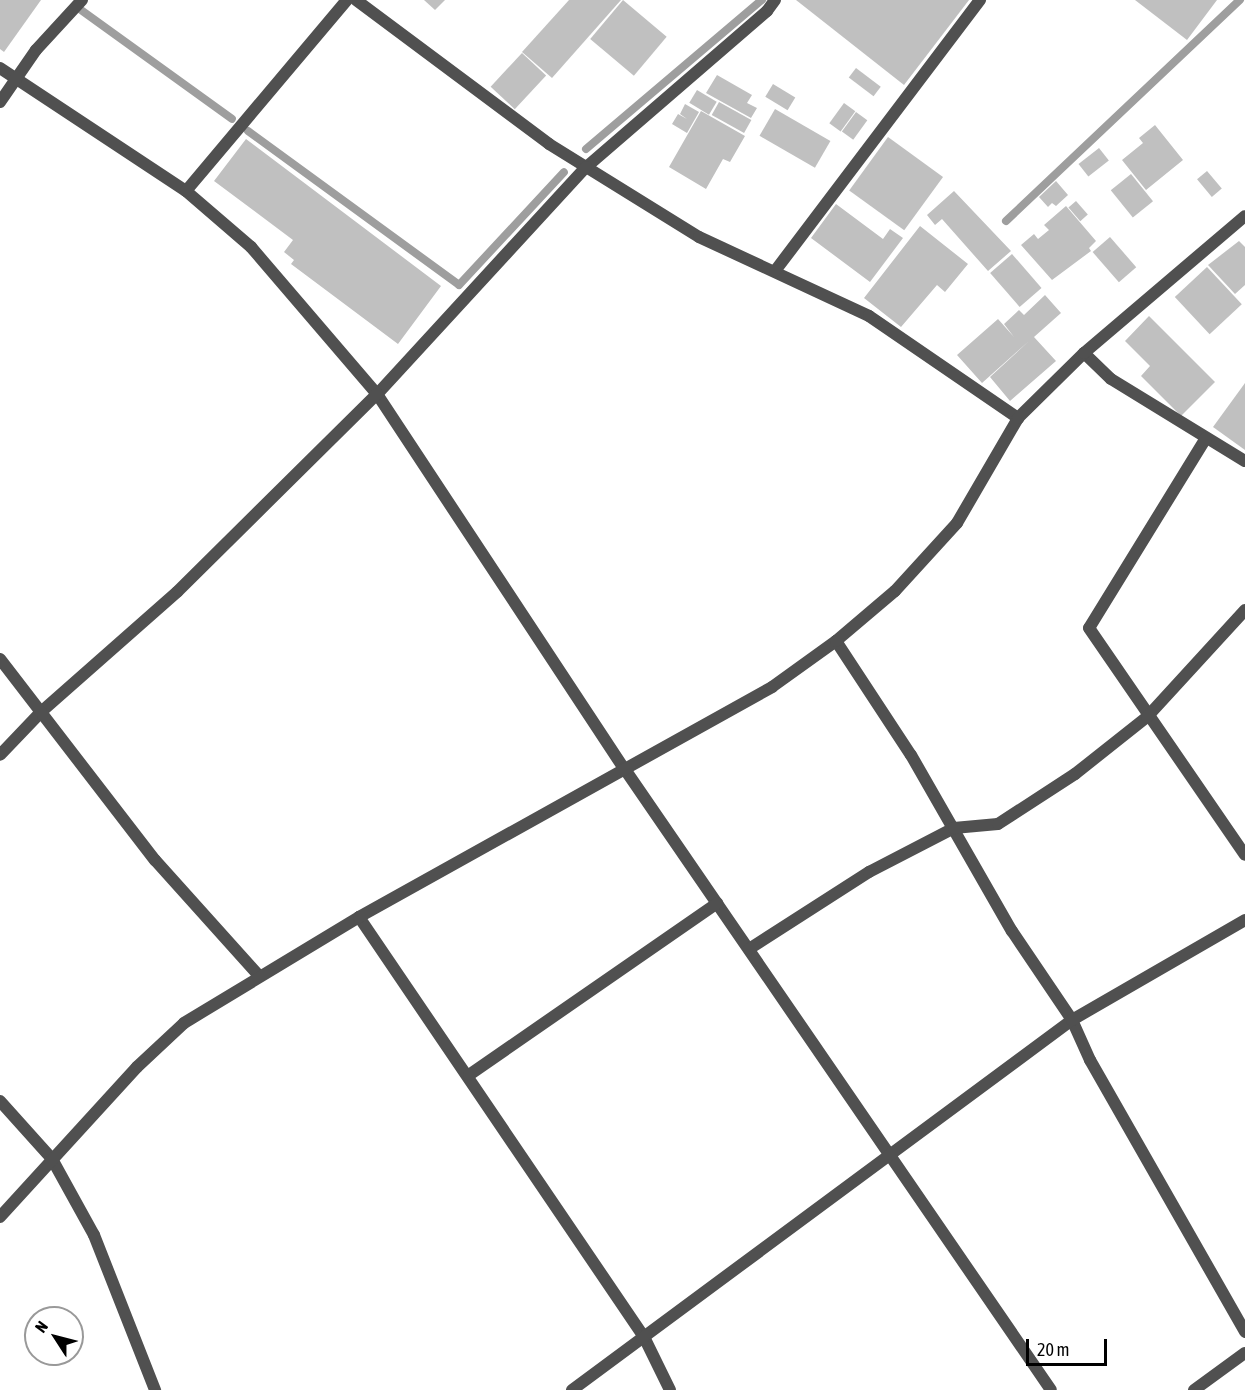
<!DOCTYPE html>
<style>
body{margin:0}
#map{position:relative;width:1245px;height:1390px;overflow:hidden;background:#fff;font-family:"Asap Condensed",sans-serif}
div>[style]{position:absolute}
[style*='--x']{left:calc(var(--x)*1px);top:calc(var(--y)*1px);width:calc(var(--w)*1px);rotate:calc(var(--a)*1deg)}
.stream>*{height:8px;margin:-4px;padding:0 4px;transform-origin:4px;border-radius:4px;background:#9e9e9e}
.building>*{inset:0;background:#c0c0c0;transform-origin:0 0}
.minor>*{height:12px;margin:-6px;padding:0 6px;transform-origin:6px;border-radius:6px;background:#505050}
span{translate:-50% -50%;white-space:nowrap;text-align:center;line-height:1.15;-webkit-text-stroke:6px #fff;paint-order:stroke}
.north{position:absolute;left:24px;top:1306px;width:60px;height:60px;box-sizing:border-box;background:#fff;border:2px solid #999;border-radius:50%;rotate:306deg;font-size:16px;font-weight:700;line-height:24px;text-align:center;color:#000}
.north::after{content:'';display:block;margin:auto;width:21px;height:27px;background:#000;clip-path:polygon(50% 0,100% 100%,50% 72%,0 100%)}
.scale{position:absolute;left:1026px;top:1339px;width:81px;height:27px;box-sizing:border-box;border:3px solid #000;border-top:0;padding-left:8px;font-size:18px;line-height:21px;white-space:nowrap;color:#000;-webkit-text-stroke:4px #fff;paint-order:stroke}
</style>
<div id="map">
<div class="stream">
<i style="--x:81;--y:10;--w:186;--a:35.8"></i>
<i style="--x:248;--y:131;--w:261;--a:36.1"></i>
<i style="--x:459;--y:285;--w:154;--a:-47.1"></i>
<i style="--x:586;--y:149;--w:231;--a:-40.3"></i>
<i style="--x:1006;--y:221;--w:322;--a:-43.4"></i>
</div>
<div class="building">
<i style="clip-path:polygon(0 0,41px 0,4px 52px,0 49px)"></i>
<i style="clip-path:polygon(424px 0,445px 0,435px 10px)"></i>
<i style="clip-path:polygon(569px 0,621px 0,552px 78px,522px 52px)"></i>
<i style="left:623px;top:0;width:57px;height:51px;rotate:40deg"></i>
<i style="clip-path:polygon(796px 0,969px 0,904px 85px)"></i>
<i style="clip-path:polygon(1135px 0,1217px 0,1187px 40px)"></i>
<i style="left:522px;top:53px;width:33px;height:46px;rotate:43deg"></i>
<i style="left:856px;top:68px;width:31px;height:12px;rotate:37deg"></i>
<i style="clip-path:polygon(717px 75px,752px 95px,747px 103px,757px 108px,751px 118px,706px 93px)"></i>
<i style="left:773px;top:84px;width:26px;height:15px;rotate:31deg"></i>
<i style="left:697px;top:90px;width:23px;height:15px;rotate:31deg"></i>
<i style="left:719px;top:102px;width:37px;height:15px;rotate:29deg"></i>
<i style="left:844px;top:103px;width:14px;height:25px;rotate:36deg"></i>
<i style="clip-path:polygon(685px 104px,699px 112px,687px 133px,672px 124px,678px 114px,687px 119px,680px 114px)"></i>
<i style="left:775px;top:109px;width:64px;height:31px;rotate:30deg"></i>
<i style="clip-path:polygon(701px 111px,745px 136px,730px 162px,723px 159px,706px 189px,669px 167px)"></i>
<i style="left:856px;top:112px;width:14px;height:24px;rotate:36deg"></i>
<i style="clip-path:polygon(1155px 125px,1183px 160px,1146px 190px,1122px 160px,1143px 143px,1139px 138px)"></i>
<i style="left:888px;top:137px;width:68px;height:66px;rotate:36deg"></i>
<i style="clip-path:polygon(246px 139px,441px 286px,398px 344px,291px 264px,294px 260px,284px 252px,293px 240px,214px 181px)"></i>
<i style="left:1099px;top:148px;width:16px;height:26px;rotate:52deg"></i>
<i style="left:1207px;top:171px;width:23px;height:13px;rotate:50deg"></i>
<i style="left:1131px;top:174px;width:35px;height:26px;rotate:51deg"></i>
<i style="clip-path:polygon(1056px 181px,1068px 195px,1056px 206px,1052px 203px,1048px 207px,1039px 197px)"></i>
<i style="clip-path:polygon(954px 191px,1011px 251px,988px 271px,942px 219px,935px 225px,927px 215px)"></i>
<i style="left:1076px;top:201px;width:18px;height:10px;rotate:49deg"></i>
<i style="clip-path:polygon(836px 204px,883px 239px,890px 229px,903px 238px,870px 282px,811px 238px)"></i>
<i style="clip-path:polygon(1066px 206px,1096px 241px,1089px 248px,1091px 251px,1052px 280px,1021px 245px,1034px 234px,1038px 239px,1049px 230px,1044px 225px)"></i>
<i style="clip-path:polygon(920px 226px,968px 264px,945px 292px,937px 285px,901px 327px,864px 298px)"></i>
<i style="left:1110px;top:237px;width:40px;height:23px;rotate:49deg"></i>
<i style="clip-path:polygon(1239px 241px,1245px 247px,1245px 285px,1235px 294px,1208px 265px)"></i>
<i style="left:1012px;top:254px;width:45px;height:29px;rotate:49deg"></i>
<i style="left:1207px;top:267px;width:51px;height:44px;rotate:47deg"></i>
<i style="clip-path:polygon(1045px 295px,1061px 313px,1034px 337px,1056px 361px,1010px 401px,990px 377px,1029px 341px,982px 383px,957px 355px,998px 319px,1014px 337px,1004px 324px,1019px 310px,1024px 315px)"></i>
<i style="clip-path:polygon(1149px 316px,1215px 382px,1181px 416px,1141px 376px,1150px 366px,1125px 341px)"></i>
<i style="clip-path:polygon(1245px 383px,1245px 450px,1213px 427px)"></i>
</div>
<div class="minor">
<i style="--x:356;--y:0;--w:241;--a:36.7"></i>
<i style="--x:549;--y:144;--w:176;--a:31.8"></i>
<i style="--x:699;--y:237;--w:187;--a:24.9"></i>
<i style="--x:869;--y:316;--w:181;--a:34.4"></i>
<i style="--x:775;--y:0;--w:14;--a:126"></i>
<i style="--x:767;--y:11;--w:239;--a:139.2"></i>
<i style="--x:586;--y:167;--w:309;--a:132.6"></i>
<i style="--x:377;--y:394;--w:448;--a:56.6"></i>
<i style="--x:624;--y:768;--w:754;--a:55.53"></i>
<i style="--x:0;--y:68;--w:223;--a:33.5"></i>
<i style="--x:186;--y:191;--w:86;--a:40.7"></i>
<i style="--x:251;--y:247;--w:194;--a:49.4"></i>
<i style="--x:377;--y:394;--w:281;--a:135.3"></i>
<i style="--x:177;--y:592;--w:181;--a:138.6"></i>
<i style="--x:41;--y:712;--w:59;--a:133.6"></i>
<i style="--x:0;--y:102;--w:63;--a:-55.3"></i>
<i style="--x:36;--y:50;--w:68;--a:-47.4"></i>
<i style="--x:186;--y:191;--w:250;--a:-49.9"></i>
<i style="--x:775;--y:271;--w:340;--a:-52.9"></i>
<i style="--x:1084;--y:353;--w:37;--a:44"></i>
<i style="--x:1111;--y:379;--w:157;--a:31.5"></i>
<i style="--x:1206;--y:438;--w:223;--a:121.6"></i>
<i style="--x:1089;--y:628;--w:275;--a:55.5"></i>
<i style="--x:836;--y:641;--w:136;--a:56.7"></i>
<i style="--x:911;--y:755;--w:203;--a:60.2"></i>
<i style="--x:1012;--y:931;--w:107;--a:56"></i>
<i style="--x:1072;--y:1020;--w:44;--a:65.8"></i>
<i style="--x:1090;--y:1060;--w:313;--a:60.3"></i>
<i style="--x:0;--y:659;--w:254;--a:52.4"></i>
<i style="--x:155;--y:860;--w:156;--a:48.1"></i>
<i style="--x:359;--y:917;--w:508;--a:55.84"></i>
<i style="--x:644;--y:1337;--w:59;--a:63.9"></i>
<i style="--x:749;--y:949;--w:143;--a:-32.7"></i>
<i style="--x:869;--y:872;--w:96;--a:-27.4"></i>
<i style="--x:954;--y:828;--w:44;--a:-5.2"></i>
<i style="--x:998;--y:824;--w:92;--a:-33"></i>
<i style="--x:1075;--y:774;--w:92;--a:-38.4"></i>
<i style="--x:1147;--y:717;--w:145;--a:-47.5"></i>
<i style="--x:469;--y:1075;--w:302;--a:-34.7"></i>
<i style="--x:0;--y:1101;--w:78;--a:48.1"></i>
<i style="--x:52;--y:1159;--w:87;--a:61.1"></i>
<i style="--x:94;--y:1235;--w:167;--a:68.5"></i>
<i style="--x:0;--y:1217;--w:203;--a:-47.6"></i>
<i style="--x:137;--y:1067;--w:64;--a:-43.1"></i>
<i style="--x:184;--y:1023;--w:205;--a:-31.2"></i>
<i style="--x:359;--y:917;--w:473;--a:-29.1"></i>
<i style="--x:772;--y:687;--w:79;--a:-35.7"></i>
<i style="--x:836;--y:641;--w:77;--a:-40.3"></i>
<i style="--x:895;--y:591;--w:92;--a:-47.6"></i>
<i style="--x:957;--y:523;--w:121;--a:-59.8"></i>
<i style="--x:1018;--y:418;--w:93;--a:-44.6"></i>
<i style="--x:1084;--y:353;--w:211;--a:-40.4"></i>
<i style="--x:572;--y:1390;--w:622;--a:-36.5"></i>
<i style="--x:1072;--y:1020;--w:200;--a:-30"></i>
<i style="--x:1194;--y:1390;--w:63;--a:-36"></i>
</div>
<div class="north">N</div>
<div class="scale">20 m</div>
</div>
